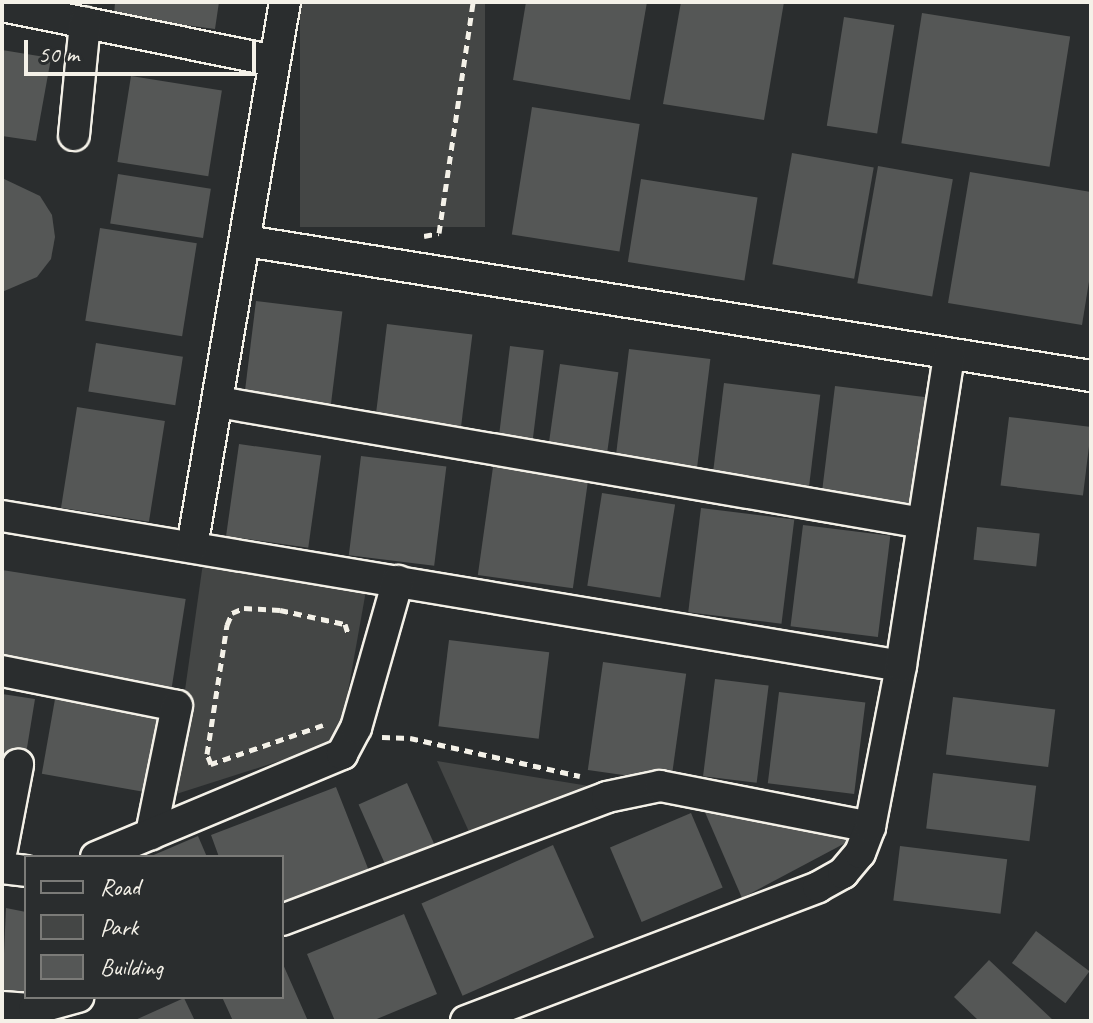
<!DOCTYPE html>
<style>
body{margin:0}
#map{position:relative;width:1093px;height:1023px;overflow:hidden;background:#2a2d2e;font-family:Caveat,sans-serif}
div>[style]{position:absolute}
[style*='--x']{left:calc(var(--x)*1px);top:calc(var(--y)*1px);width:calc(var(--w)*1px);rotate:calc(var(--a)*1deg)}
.green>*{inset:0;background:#444645;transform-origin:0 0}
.building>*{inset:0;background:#555756;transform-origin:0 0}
.path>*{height:5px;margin-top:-2.5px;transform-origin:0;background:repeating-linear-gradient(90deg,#f4f1e8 0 8px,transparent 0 14px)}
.roads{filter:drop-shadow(2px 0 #f4f1e8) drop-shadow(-2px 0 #f4f1e8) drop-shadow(0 2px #f4f1e8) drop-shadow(0 -2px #f4f1e8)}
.street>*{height:30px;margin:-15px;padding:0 15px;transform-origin:15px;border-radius:15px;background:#2a2d2e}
span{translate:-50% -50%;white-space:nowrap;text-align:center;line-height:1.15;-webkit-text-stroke:6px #2a2d2e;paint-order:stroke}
.frame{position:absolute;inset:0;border:4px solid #f4f1e8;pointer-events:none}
.legend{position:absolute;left:24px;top:855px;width:260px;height:144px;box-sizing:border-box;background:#2a2d2e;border:2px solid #7b7b78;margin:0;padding:10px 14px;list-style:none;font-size:24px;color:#f4f1e8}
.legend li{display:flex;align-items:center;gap:16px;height:40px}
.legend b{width:40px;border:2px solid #7b7b78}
.scale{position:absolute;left:24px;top:40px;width:232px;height:36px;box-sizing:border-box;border:4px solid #f4f1e8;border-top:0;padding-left:10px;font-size:24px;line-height:28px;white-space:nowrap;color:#f4f1e8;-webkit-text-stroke:6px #2a2d2e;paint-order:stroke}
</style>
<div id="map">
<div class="green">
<i style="left:300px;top:2px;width:185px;height:225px"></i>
<i style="clip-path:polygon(203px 563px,367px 585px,339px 742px,170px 796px)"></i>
<i style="clip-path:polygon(437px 761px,601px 788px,470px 834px)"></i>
</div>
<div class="building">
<i style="clip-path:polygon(115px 2px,219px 2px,215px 29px,114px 16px)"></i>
<i style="clip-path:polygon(526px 2px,647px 2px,630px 100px,513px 80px)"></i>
<i style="clip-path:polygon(681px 2px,784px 2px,764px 120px,663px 104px)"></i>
<i style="left:922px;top:13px;width:150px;height:132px;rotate:9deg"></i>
<i style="left:844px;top:17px;width:51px;height:110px;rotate:9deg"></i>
<i style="clip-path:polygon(2px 50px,51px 58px,36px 141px,2px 136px)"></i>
<i style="left:131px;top:76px;width:92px;height:87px;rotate:9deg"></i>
<i style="left:532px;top:107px;width:109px;height:129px;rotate:9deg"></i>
<i style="left:792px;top:153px;width:83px;height:113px;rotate:10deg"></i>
<i style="left:878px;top:166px;width:76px;height:119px;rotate:10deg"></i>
<i style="clip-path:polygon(970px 172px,1091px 192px,1091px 269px,1082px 325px,948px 303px)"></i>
<i style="left:118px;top:174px;width:94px;height:50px;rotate:9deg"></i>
<i style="clip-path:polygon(2px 178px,40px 196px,52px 215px,55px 237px,51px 259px,37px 277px,2px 292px)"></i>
<i style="left:641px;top:179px;width:118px;height:84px;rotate:9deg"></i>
<i style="left:100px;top:228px;width:98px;height:94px;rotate:9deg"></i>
<i style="left:256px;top:301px;width:87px;height:98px;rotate:7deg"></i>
<i style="left:387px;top:324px;width:86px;height:95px;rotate:7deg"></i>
<i style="left:96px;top:343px;width:88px;height:49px;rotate:9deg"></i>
<i style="left:510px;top:346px;width:34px;height:97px;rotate:7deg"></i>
<i style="left:629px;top:349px;width:82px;height:112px;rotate:7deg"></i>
<i style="left:560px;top:364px;width:59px;height:81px;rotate:8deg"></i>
<i style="left:724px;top:383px;width:97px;height:92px;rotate:7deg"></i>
<i style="left:835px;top:386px;width:92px;height:107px;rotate:7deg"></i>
<i style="left:77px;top:407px;width:89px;height:102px;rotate:9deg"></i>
<i style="left:1009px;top:417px;width:83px;height:69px;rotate:7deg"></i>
<i style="left:239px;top:444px;width:83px;height:93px;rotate:8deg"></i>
<i style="left:361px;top:456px;width:86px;height:100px;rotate:7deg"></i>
<i style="left:493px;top:467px;width:96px;height:109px;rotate:8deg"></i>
<i style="left:602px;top:493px;width:74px;height:94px;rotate:9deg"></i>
<i style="left:701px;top:508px;width:94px;height:105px;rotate:7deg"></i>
<i style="left:803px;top:525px;width:88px;height:102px;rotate:7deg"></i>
<i style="left:977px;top:527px;width:63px;height:33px;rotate:6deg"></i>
<i style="left:2px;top:570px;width:186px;height:90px;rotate:9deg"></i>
<i style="left:449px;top:640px;width:101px;height:87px;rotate:7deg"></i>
<i style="left:603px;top:662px;width:84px;height:109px;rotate:8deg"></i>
<i style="left:715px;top:679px;width:54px;height:98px;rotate:7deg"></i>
<i style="left:779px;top:692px;width:87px;height:92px;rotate:7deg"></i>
<i style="clip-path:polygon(2px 694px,35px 699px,25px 760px,2px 756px)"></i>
<i style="left:953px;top:697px;width:103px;height:58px;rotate:7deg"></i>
<i style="left:55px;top:699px;width:113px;height:76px;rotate:10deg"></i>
<i style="left:933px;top:773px;width:104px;height:56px;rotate:7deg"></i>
<i style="left:407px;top:783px;width:77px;height:53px;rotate:66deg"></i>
<i style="clip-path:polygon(336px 787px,369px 871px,282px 904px,282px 857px,219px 857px,211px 835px)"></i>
<i style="clip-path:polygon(701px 803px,838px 827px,851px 840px,742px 898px)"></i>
<i style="left:691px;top:813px;width:81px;height:88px;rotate:67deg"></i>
<i style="clip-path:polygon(198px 836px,207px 857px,149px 857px)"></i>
<i style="left:553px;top:845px;width:101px;height:144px;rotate:66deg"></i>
<i style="left:900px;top:846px;width:108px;height:55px;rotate:7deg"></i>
<i style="clip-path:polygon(6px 908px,26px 912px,26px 997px,2px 998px)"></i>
<i style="clip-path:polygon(404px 914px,437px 994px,372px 1021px,335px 1021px,307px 954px)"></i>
<i style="left:1036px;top:931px;width:67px;height:40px;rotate:37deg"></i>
<i style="clip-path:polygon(989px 960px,1054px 1021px,979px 1021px,954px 997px)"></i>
<i style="clip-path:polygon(282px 962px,308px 1021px,233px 1021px,222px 997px,282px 997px)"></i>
<i style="clip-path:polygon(184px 998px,195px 1021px,133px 1021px)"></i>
</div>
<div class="path">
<i style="--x:424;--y:236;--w:15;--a:-11"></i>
<i style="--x:439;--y:233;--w:233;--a:-81.6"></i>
<i style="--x:323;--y:725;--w:119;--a:160.8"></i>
<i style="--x:211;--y:764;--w:11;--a:-112"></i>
<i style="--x:207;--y:754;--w:131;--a:-81.2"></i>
<i style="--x:227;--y:625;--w:13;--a:-67"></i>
<i style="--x:232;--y:613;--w:13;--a:-23"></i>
<i style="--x:244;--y:608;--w:36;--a:3"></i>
<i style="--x:280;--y:610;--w:66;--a:12.2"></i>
<i style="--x:345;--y:624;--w:13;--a:72"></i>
<i style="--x:382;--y:737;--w:28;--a:2"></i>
<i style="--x:410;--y:738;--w:174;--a:12.6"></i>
</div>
<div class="roads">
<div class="street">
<i style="--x:2;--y:6;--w:278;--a:11.4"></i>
<i style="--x:74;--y:135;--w:113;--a:-84.4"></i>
<i style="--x:246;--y:241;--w:856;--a:9.08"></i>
<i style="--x:218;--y:402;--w:715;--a:9.74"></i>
<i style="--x:2;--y:516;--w:911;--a:9.47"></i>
<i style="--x:192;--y:547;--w:553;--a:-80.32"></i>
<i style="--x:2;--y:671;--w:178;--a:11.3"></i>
<i style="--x:177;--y:706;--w:131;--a:101.5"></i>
<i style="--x:2;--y:849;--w:86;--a:-79.2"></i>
<i style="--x:96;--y:857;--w:267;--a:-22.7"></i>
<i style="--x:342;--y:754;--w:30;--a:-62"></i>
<i style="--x:356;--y:728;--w:153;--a:-74.1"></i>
<i style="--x:2;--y:868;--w:24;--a:7"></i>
<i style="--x:282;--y:920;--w:347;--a:-20.7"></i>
<i style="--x:607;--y:797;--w:54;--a:-11.7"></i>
<i style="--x:660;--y:786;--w:214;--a:11"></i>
<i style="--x:2;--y:1007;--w:32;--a:4"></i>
<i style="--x:34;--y:1009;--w:46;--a:-15.3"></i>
<i style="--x:466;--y:1021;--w:377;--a:-20.8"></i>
<i style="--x:818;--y:887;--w:29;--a:-29"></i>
<i style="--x:843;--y:873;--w:26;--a:-50"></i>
<i style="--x:860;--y:853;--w:28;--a:-69"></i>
<i style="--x:870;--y:827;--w:164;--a:-79.1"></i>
<i style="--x:901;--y:666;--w:314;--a:-81.2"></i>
</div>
</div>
<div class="frame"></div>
<ul class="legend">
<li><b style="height:10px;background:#2a2d2e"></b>Road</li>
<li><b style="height:22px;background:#444645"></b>Park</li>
<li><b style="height:22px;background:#555756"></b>Building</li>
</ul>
<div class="scale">50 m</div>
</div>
